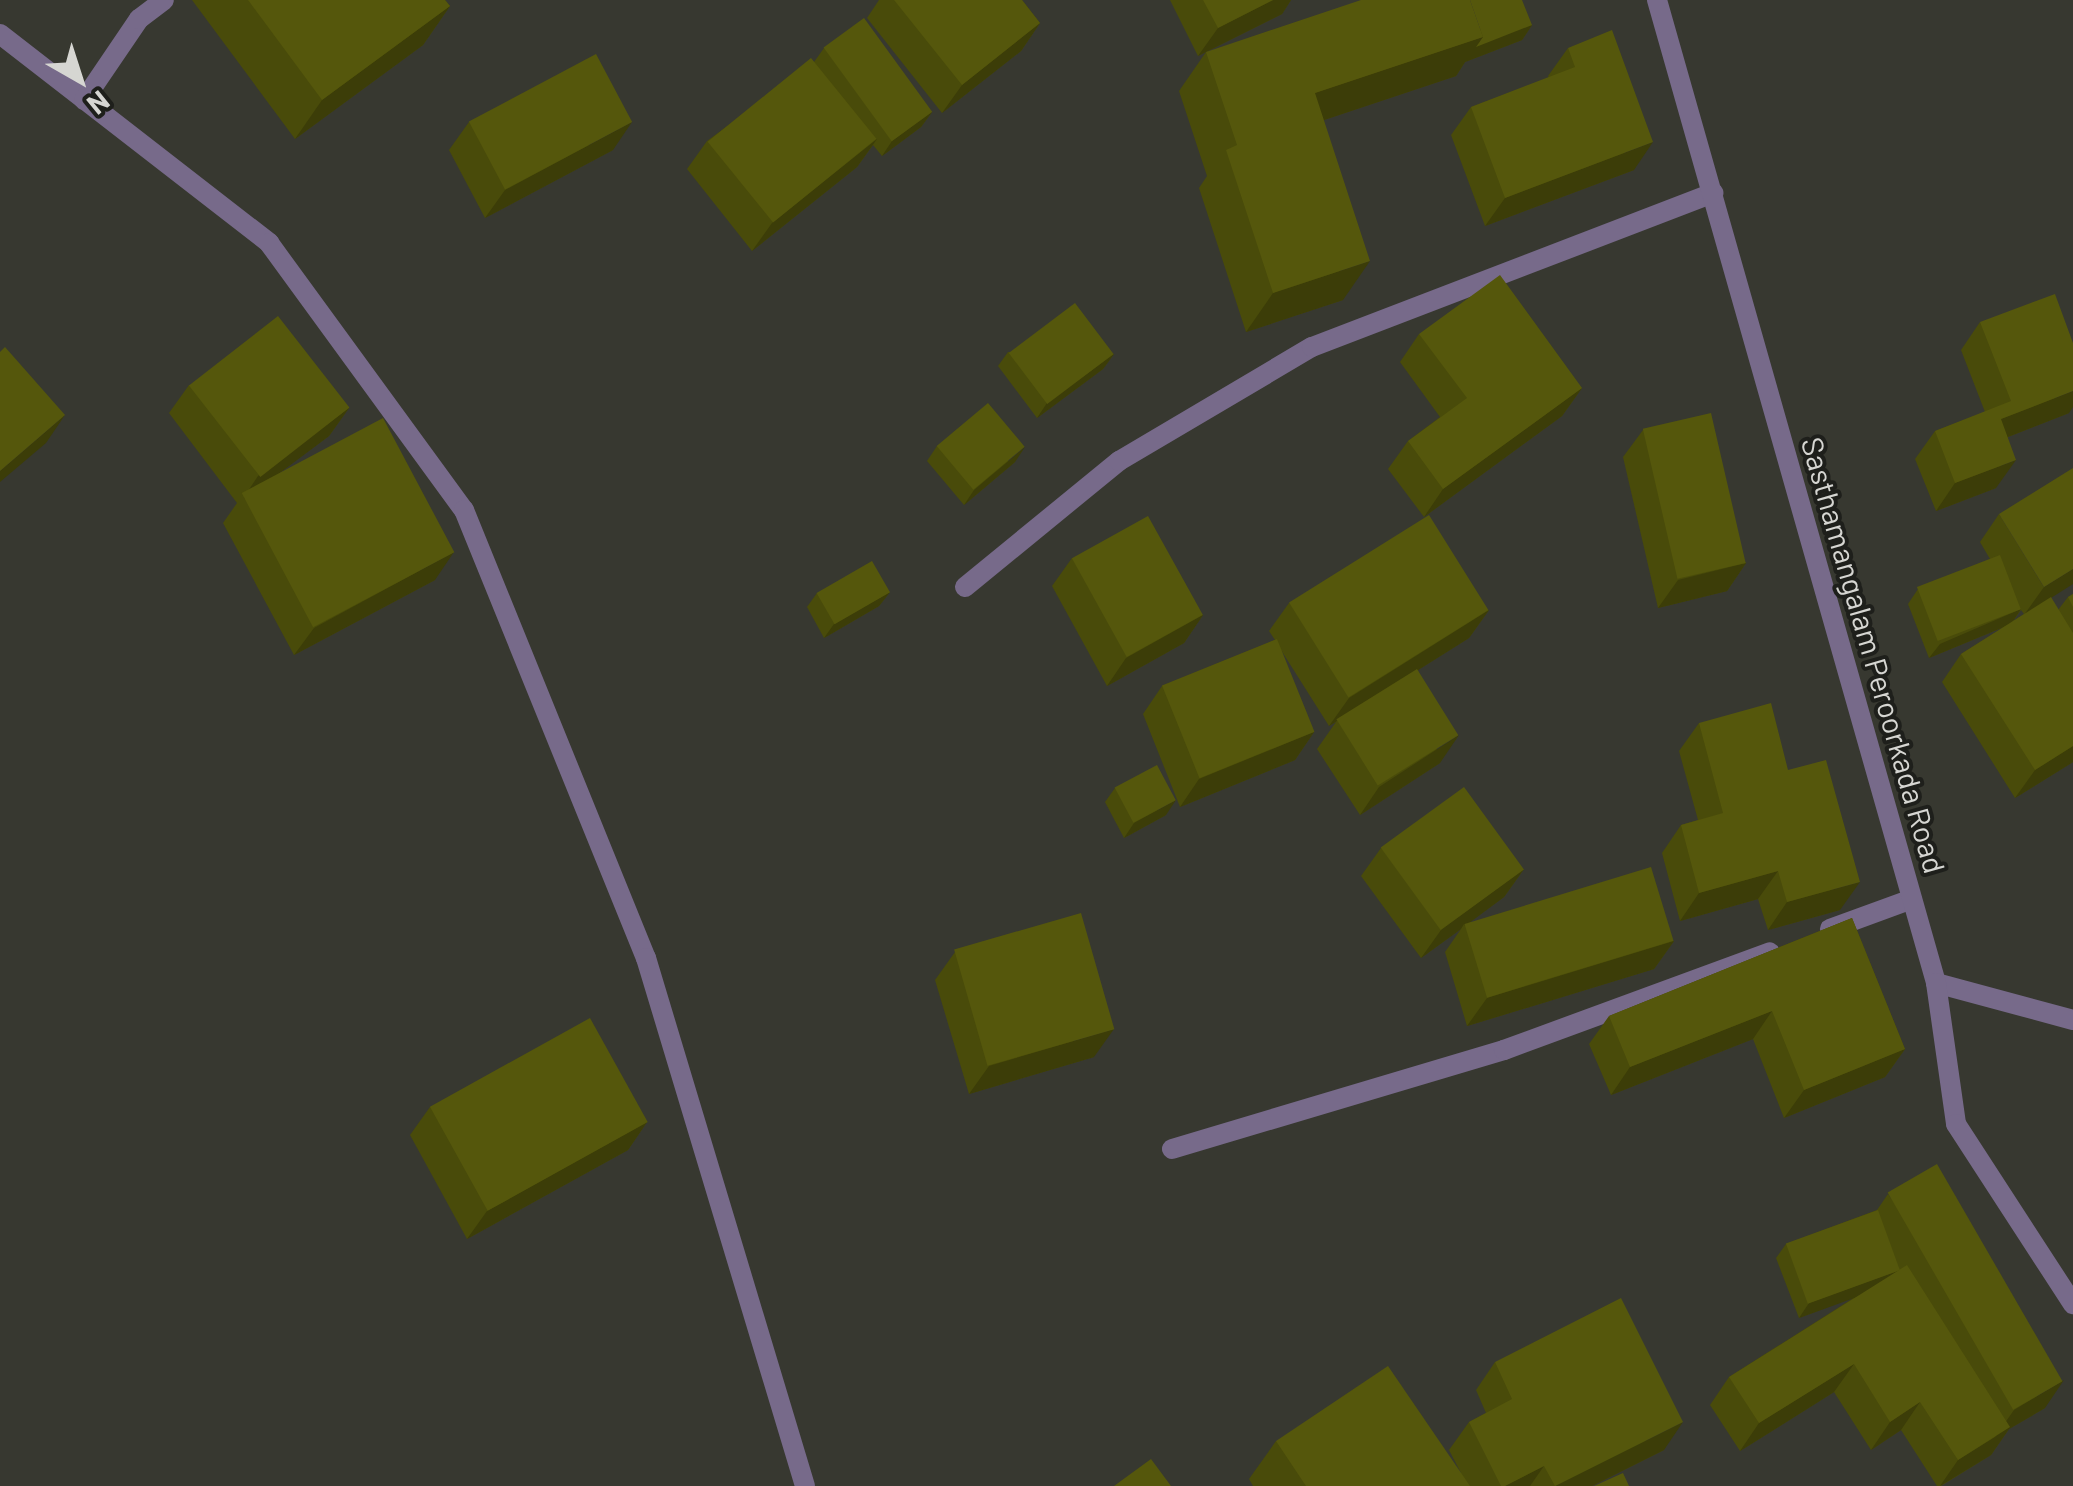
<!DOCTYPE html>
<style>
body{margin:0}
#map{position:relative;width:2073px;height:1486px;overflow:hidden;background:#373830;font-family:Barlow,sans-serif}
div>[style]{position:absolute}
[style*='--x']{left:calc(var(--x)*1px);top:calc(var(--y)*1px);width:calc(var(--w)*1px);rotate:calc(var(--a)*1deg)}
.minor>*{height:20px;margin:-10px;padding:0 10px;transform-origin:10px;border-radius:10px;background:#776a8a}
.tertiary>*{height:20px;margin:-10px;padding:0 10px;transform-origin:10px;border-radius:10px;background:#776a8a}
.wall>*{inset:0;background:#494b0a}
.shaded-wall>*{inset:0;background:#3c3d08}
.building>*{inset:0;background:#55570c;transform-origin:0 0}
span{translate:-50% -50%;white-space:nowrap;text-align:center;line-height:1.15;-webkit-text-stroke:8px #1e1f1b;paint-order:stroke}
.street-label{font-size:30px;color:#d6d6d2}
.north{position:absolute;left:30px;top:30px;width:100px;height:100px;-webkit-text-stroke:8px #1e1f1b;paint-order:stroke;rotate:141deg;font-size:28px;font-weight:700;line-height:40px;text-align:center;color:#d6d6d2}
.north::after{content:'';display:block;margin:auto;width:35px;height:45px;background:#d6d6d2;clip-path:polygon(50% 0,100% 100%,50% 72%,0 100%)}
</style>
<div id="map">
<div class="minor">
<i style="--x:0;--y:34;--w:341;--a:37.8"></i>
<i style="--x:269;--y:243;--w:331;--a:53.9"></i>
<i style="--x:464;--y:510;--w:484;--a:67.9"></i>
<i style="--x:646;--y:958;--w:551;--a:73.24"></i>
<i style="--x:84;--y:100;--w:98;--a:-55.8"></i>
<i style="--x:139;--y:19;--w:31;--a:-37"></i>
<i style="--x:965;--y:587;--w:199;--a:-39.3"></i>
<i style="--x:1119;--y:461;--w:224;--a:-30.6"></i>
<i style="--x:1312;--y:347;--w:430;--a:-21"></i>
<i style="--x:1830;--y:929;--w:87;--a:-20.1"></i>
<i style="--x:1936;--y:983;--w:142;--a:15.1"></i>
<i style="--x:1172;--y:1149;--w:346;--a:-16.6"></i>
<i style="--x:1504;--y:1050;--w:283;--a:-20.2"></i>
</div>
<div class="tertiary">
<i style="--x:1657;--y:0;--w:1022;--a:74.15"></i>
<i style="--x:1936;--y:983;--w:142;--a:81.9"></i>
<i style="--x:1956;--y:1124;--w:215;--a:57"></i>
</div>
<div class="wall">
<i style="clip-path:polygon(192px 0,445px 0,450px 6px,423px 45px,295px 139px)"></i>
<i style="clip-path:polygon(879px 0,1022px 0,1040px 23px,1021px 51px,942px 113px,867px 18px)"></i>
<i style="clip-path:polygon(1170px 0,1291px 0,1282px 14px,1198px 56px)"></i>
<i style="clip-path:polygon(1532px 25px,1522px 40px,1465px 62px,1456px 76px,1324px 120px,1343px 300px,1246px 332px,1199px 188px,1207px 176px,1179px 91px,1206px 52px)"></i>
<i style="clip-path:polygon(824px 48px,932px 112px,921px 127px,882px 156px,873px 145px,857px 167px,752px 251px,687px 169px,707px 141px,814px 62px)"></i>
<i style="clip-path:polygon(1568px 48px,1634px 170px,1485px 226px,1451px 135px,1471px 107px,1549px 78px,1548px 76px)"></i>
<i style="clip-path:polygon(469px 122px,613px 150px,485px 218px,449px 150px)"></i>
<i style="clip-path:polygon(1980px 322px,2069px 413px,2008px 437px,1996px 488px,1936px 511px,1915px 459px,1935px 431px,1985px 412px,1961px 350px)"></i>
<i style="clip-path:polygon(1419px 334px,1582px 388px,1562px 416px,1424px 517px,1388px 469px,1408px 441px,1440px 417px,1400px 362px)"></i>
<i style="clip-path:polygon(1008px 352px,1114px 354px,1103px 369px,1037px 418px,998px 366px)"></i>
<i style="clip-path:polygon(189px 385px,349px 408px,329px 436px,271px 479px,435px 580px,294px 655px,223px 523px,237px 503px,169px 413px)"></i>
<i style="clip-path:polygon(1643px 430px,1746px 563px,1727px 591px,1658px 608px,1623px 457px)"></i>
<i style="clip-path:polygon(937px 446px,1015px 462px,964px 505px,927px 461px)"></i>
<i style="clip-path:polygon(evenodd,1999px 514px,2058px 610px,2068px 597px,2073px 594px,2073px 762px,2015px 798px,1942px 682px,1961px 654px,2004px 627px,1929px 658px,1908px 604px,1918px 589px,1990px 559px,1980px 542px,1999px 514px,2021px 610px,2024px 614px,2013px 621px,2021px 610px)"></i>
<i style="clip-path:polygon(1072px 558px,1203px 615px,1184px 643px,1107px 686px,1052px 586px)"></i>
<i style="clip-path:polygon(890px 592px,879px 606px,824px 638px,807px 607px,817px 593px)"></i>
<i style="clip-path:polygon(1289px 603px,1489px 610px,1469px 638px,1418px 670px,1440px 763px,1360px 815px,1317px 749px,1336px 722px,1329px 726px,1281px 650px,1314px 732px,1295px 760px,1180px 807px,1143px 714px,1162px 686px,1275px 640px,1269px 631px)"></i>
<i style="clip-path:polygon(1699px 723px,1788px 770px,1840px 910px,1768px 930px,1758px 899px,1680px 921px,1662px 853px,1681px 825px,1698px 820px,1679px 751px)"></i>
<i style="clip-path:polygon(1115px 788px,1166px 815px,1124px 838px,1105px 802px)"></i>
<i style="clip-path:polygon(1381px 848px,1524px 869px,1504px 897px,1470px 922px,1674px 941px,1654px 969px,1467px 1026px,1445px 952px,1461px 929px,1421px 958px,1361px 876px)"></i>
<i style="clip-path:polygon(1852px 918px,1905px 1049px,1885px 1077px,1784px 1118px,1753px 1039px,1611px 1095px,1589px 1044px,1609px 1016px)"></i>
<i style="clip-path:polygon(955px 952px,1094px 1057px,969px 1094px,935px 980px)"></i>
<i style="clip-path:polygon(430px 1107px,647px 1122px,628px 1150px,467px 1239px,410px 1135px)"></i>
<i style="clip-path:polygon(1888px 1194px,2045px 1408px,2009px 1429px,1991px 1455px,1941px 1486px,1937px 1486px,1901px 1430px,1871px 1450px,1834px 1392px,1740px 1451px,1710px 1405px,1729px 1377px,1855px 1297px,1799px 1318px,1776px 1258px,1786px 1244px,1877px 1210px)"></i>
<i style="clip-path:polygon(1495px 1362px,1664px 1450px,1592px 1486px,1253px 1486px,1249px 1479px,1276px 1441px,1461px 1473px,1449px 1450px,1469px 1422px,1486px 1413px,1476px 1390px)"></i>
</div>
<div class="shaded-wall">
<i style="clip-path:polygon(1273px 0,1291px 0,1282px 14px,1198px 56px,1218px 28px)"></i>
<i style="clip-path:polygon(450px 6px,423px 45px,295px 139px,322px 100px)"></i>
<i style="clip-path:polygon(1040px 23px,1021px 51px,942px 113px,962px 85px)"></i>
<i style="clip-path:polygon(1532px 25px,1522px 40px,1465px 62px,1456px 76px,1288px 132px,1315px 93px,1483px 37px)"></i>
<i style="clip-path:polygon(932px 112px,921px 127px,882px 156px,892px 141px)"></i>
<i style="clip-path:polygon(632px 122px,613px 150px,485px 218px,505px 190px)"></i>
<i style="clip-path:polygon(877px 139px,857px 167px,752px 251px,772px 223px)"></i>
<i style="clip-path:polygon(1653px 142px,1634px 170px,1485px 226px,1505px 198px)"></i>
<i style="clip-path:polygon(1370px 261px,1343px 300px,1246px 332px,1273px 293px)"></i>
<i style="clip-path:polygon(1114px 354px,1103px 369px,1037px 418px,1047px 403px)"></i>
<i style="clip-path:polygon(1582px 388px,1562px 416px,1424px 517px,1443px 489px)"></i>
<i style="clip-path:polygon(2073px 391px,2073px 407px,2069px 413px,1982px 447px,2001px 419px)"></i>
<i style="clip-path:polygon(349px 408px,329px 436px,245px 499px,244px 497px,258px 476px)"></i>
<i style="clip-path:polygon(65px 415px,46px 443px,0 482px,0 471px)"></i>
<i style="clip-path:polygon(1025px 447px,1015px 462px,964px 505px,974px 490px)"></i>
<i style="clip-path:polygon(2016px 460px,1996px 488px,1936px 511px,1955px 483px)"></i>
<i style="clip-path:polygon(454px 552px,435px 580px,294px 655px,314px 628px)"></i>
<i style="clip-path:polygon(1746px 563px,1727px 591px,1658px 608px,1678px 580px)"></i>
<i style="clip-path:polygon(2073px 569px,2073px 584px,2024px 615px,2044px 587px)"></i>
<i style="clip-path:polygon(890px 592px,879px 606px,824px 638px,834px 624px)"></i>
<i style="clip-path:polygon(2021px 609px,2011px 624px,1929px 658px,1940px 644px)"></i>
<i style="clip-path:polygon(1489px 610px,1469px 638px,1329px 726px,1349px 698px)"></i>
<i style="clip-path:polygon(1203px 615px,1184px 643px,1107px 686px,1126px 658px)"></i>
<i style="clip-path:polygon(1314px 732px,1295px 760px,1180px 807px,1199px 779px)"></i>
<i style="clip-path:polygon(1459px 735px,1440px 763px,1360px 815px,1379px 787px)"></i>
<i style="clip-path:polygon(2073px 746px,2073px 762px,2015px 798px,2035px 770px)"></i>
<i style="clip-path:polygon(1176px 800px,1166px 815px,1124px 838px,1134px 823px)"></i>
<i style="clip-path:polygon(1524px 869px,1504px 897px,1465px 926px,1464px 924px,1461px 929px,1421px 958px,1441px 930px)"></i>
<i style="clip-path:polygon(1778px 871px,1758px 899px,1680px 921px,1699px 893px)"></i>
<i style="clip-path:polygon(1860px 882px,1840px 910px,1768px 930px,1787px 902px)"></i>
<i style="clip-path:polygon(1674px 941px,1654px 969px,1467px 1026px,1487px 998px)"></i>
<i style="clip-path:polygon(1772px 1011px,1753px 1039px,1611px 1095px,1630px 1067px)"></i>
<i style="clip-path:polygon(1114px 1029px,1094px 1057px,969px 1094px,989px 1066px)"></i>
<i style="clip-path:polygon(1905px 1049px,1885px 1077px,1784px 1118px,1804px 1090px)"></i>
<i style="clip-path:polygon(647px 1122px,628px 1150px,467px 1239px,487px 1211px)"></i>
<i style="clip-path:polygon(1900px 1270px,1890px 1285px,1799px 1318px,1809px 1303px)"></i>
<i style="clip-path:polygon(1854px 1364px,1834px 1392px,1740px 1451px,1759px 1423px)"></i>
<i style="clip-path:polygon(2064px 1380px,2045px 1408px,2009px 1429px,1991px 1455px,1940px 1486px,1958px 1460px,1995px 1437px,2014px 1410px)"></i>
<i style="clip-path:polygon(1920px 1402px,1901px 1430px,1871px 1450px,1890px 1422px)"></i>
<i style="clip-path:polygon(1683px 1422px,1664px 1450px,1592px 1486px,1555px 1486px)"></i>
<i style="clip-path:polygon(1544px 1466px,1530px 1486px,1505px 1486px)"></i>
</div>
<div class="building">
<i style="clip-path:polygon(248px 0,445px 0,450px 6px,322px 100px)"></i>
<i style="clip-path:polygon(894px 0,1022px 0,1040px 23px,962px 85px)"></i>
<i style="clip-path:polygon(1203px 0,1273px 0,1218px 28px)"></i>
<i style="clip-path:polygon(1361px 0,1470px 0,1483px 37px,1315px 93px,1370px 261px,1273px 293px,1226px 150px,1237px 145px,1206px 52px)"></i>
<i style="clip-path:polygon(1470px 0,1522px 0,1532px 25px,1476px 47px,1483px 37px)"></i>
<i style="left:864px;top:18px;width:116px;height:50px;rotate:54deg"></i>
<i style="clip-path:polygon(1612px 30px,1653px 142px,1505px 198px,1471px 107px,1575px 67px,1568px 48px)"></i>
<i style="left:596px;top:54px;width:77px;height:144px;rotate:62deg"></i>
<i style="left:811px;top:58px;width:104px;height:133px;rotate:51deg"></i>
<i style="clip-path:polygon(1500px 275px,1582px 388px,1443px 489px,1408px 441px,1467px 398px,1419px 334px)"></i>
<i style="clip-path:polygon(2055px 294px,2073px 343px,2073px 391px,2001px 419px,2016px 460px,1955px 483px,1935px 431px,2011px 401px,1980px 322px)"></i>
<i style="left:1075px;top:303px;width:64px;height:83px;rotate:53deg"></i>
<i style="left:278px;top:316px;width:116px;height:113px;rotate:52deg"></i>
<i style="clip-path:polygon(5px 347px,65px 415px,0 471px,0 352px)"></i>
<i style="left:988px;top:403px;width:57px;height:67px;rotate:50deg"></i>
<i style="left:1711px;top:413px;width:154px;height:70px;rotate:77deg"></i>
<i style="left:383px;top:418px;width:152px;height:160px;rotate:62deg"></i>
<i style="clip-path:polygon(2073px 468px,2073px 569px,2044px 587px,1999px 514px)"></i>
<i style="left:1429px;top:515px;width:112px;height:165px;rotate:58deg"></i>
<i style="left:1148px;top:516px;width:113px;height:87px;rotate:61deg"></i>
<i style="left:2000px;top:555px;width:58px;height:89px;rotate:69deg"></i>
<i style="left:872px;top:561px;width:36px;height:64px;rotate:60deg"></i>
<i style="clip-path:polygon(2073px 594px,2073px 607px,2068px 597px)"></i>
<i style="clip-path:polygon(2051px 597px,2073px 633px,2073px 746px,2035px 770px,1961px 654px)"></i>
<i style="left:1277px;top:639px;width:100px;height:124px;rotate:68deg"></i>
<i style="left:1417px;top:669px;width:78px;height:95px;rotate:58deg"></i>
<i style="clip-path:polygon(1771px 703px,1788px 770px,1826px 760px,1860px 882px,1787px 902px,1778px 871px,1699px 893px,1681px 825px,1723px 813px,1699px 723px)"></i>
<i style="left:1157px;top:765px;width:40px;height:48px;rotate:62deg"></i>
<i style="left:1464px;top:787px;width:102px;height:103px;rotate:54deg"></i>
<i style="left:1651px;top:867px;width:77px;height:195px;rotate:73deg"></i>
<i style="left:1081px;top:913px;width:121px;height:132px;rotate:74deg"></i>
<i style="clip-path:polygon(1852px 918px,1905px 1049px,1804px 1090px,1772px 1011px,1630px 1067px,1609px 1016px)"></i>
<i style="left:590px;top:1018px;width:119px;height:183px;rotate:61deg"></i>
<i style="left:1937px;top:1164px;width:251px;height:57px;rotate:60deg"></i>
<i style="left:1878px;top:1210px;width:64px;height:98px;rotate:70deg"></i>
<i style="clip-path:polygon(1907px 1265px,2010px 1427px,1958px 1460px,1920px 1402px,1890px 1422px,1854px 1364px,1759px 1423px,1729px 1377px)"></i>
<i style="clip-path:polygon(1621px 1298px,1683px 1422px,1555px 1486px,1544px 1466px,1505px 1486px,1501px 1486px,1469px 1422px,1512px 1399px,1495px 1362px)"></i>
<i style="clip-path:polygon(1388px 1366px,1470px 1486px,1306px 1486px,1276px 1441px)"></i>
<i style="clip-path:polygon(1151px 1459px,1171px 1486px,1114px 1486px)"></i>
<i style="clip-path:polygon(1623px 1473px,1629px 1486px,1594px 1486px)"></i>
</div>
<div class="street-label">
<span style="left:1874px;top:655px;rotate:74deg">Sasthamangalam Peroorkada Road</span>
</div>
<div class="north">N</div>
</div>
